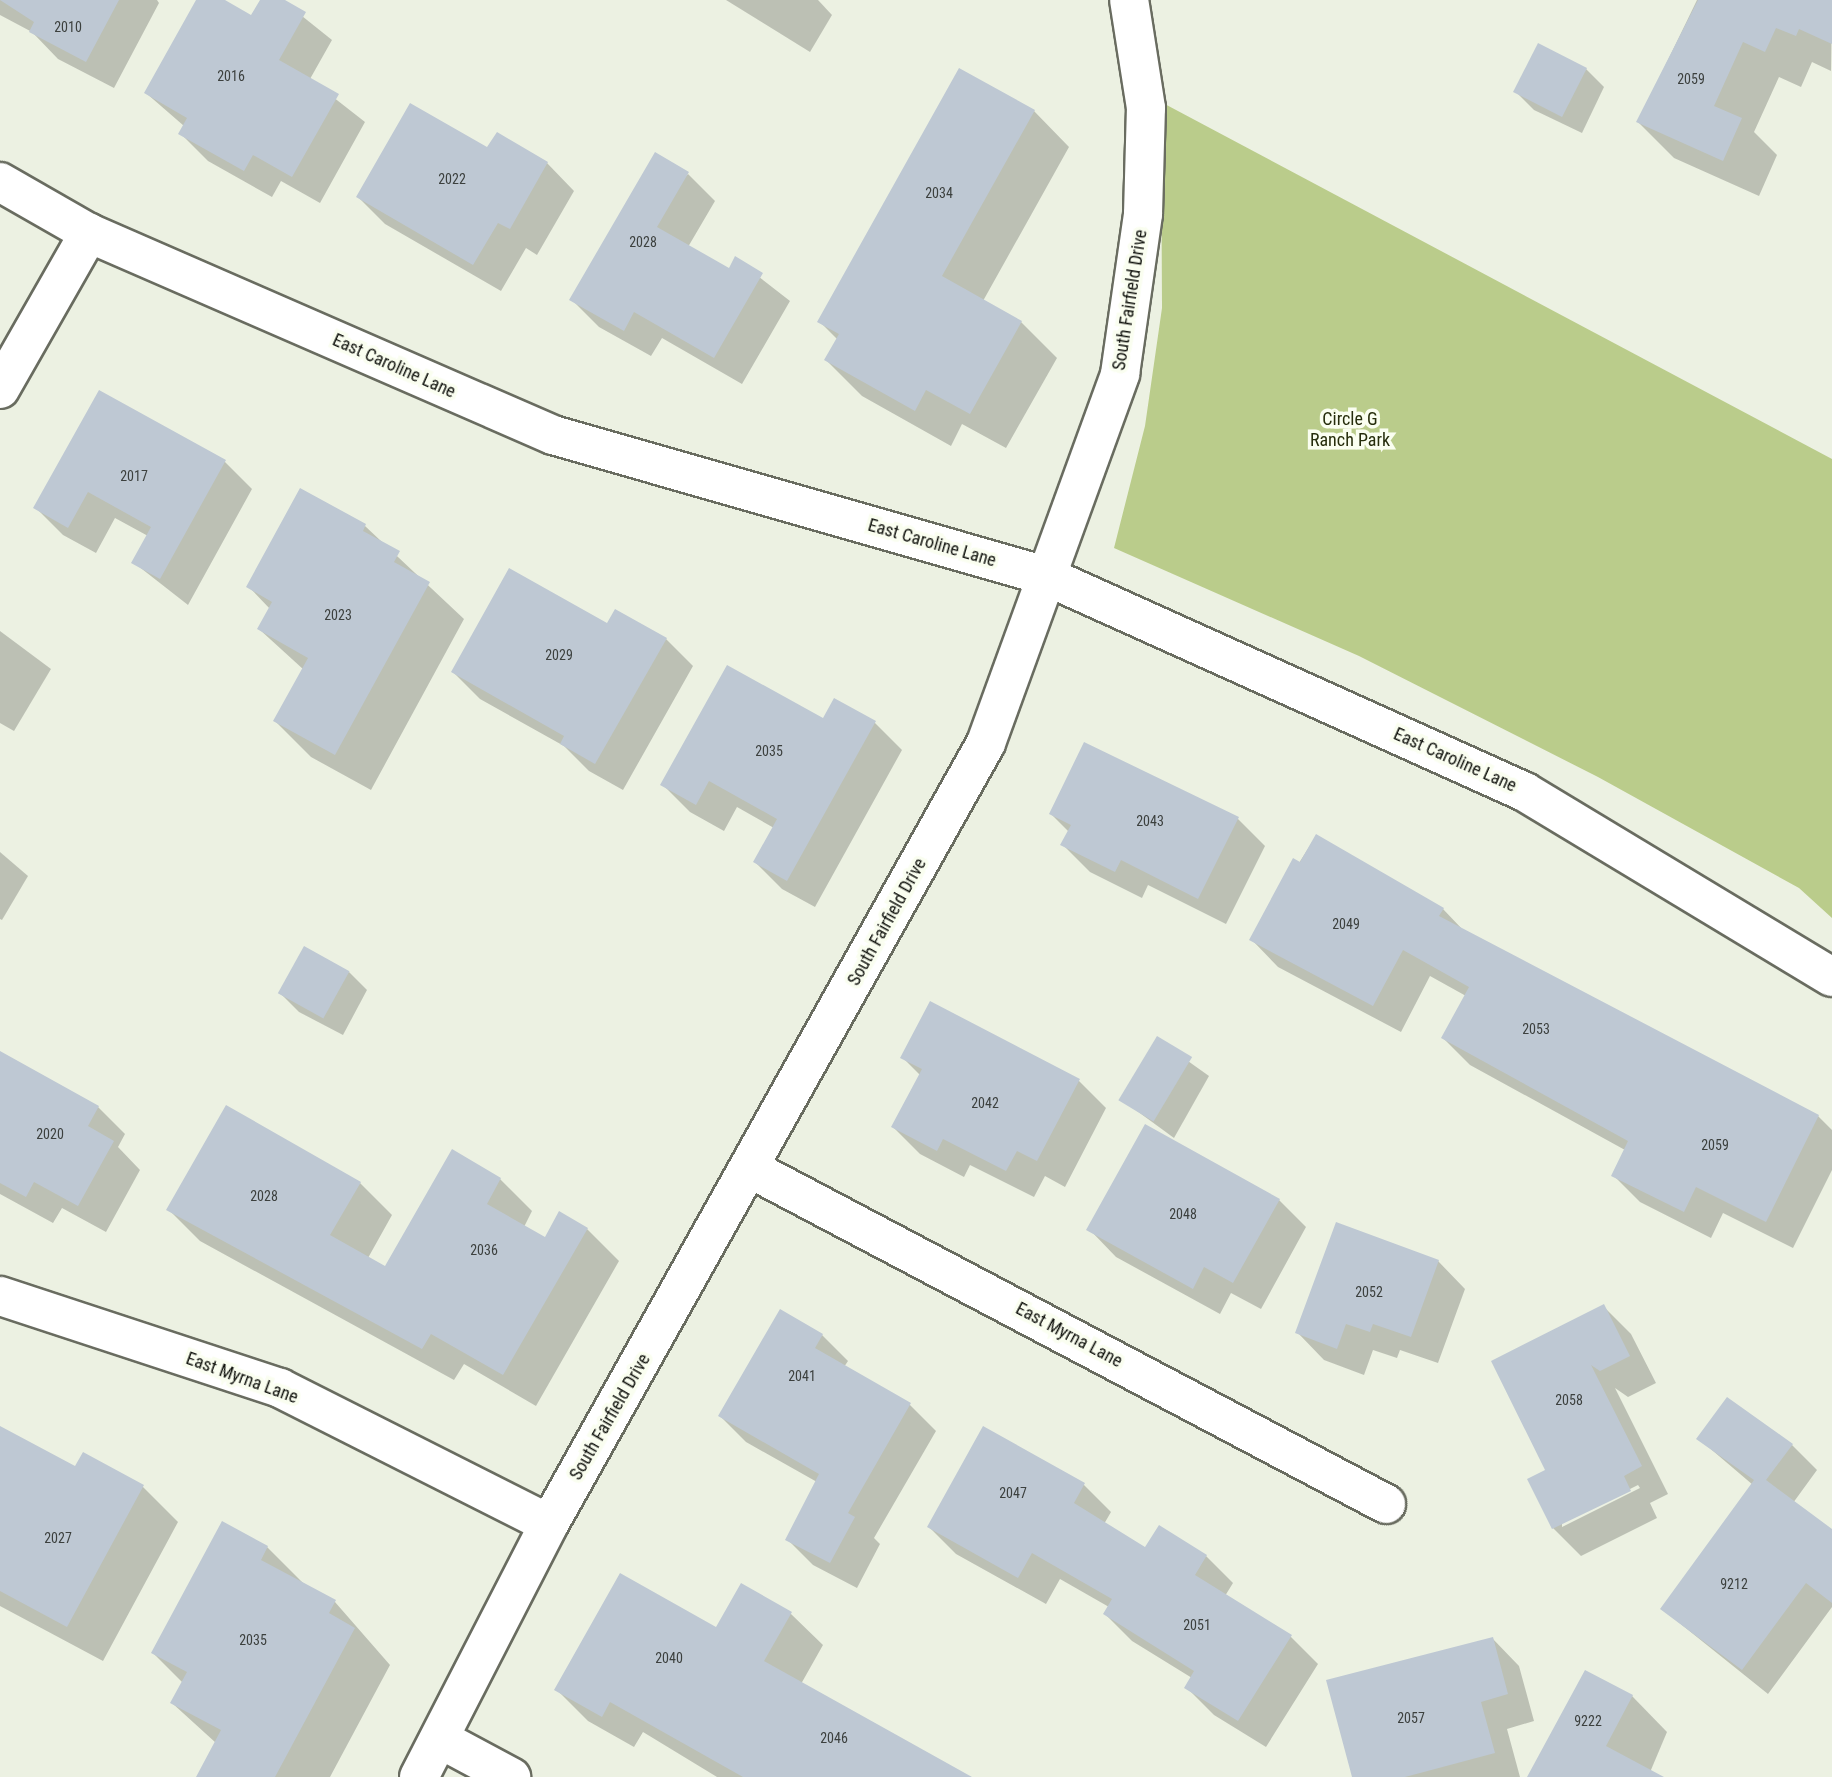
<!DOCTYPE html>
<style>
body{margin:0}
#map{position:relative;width:1832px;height:1777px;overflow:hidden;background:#ecf1e2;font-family:"Roboto Condensed",sans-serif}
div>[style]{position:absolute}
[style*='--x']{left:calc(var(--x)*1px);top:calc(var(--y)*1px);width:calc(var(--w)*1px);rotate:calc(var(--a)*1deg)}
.green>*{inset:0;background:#bacc8b}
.shadow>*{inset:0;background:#0003}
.building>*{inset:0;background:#bec8d3;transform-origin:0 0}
.roads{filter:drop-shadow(2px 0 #696c60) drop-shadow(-2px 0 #696c60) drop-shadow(0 2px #696c60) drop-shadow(0 -2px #696c60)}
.street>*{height:38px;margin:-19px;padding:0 19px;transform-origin:19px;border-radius:19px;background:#fff}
span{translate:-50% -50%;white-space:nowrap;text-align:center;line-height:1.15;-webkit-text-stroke:7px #fafef0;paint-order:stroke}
.number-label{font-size:14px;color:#3c403e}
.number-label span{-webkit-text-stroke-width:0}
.street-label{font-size:18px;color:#10120d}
.park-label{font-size:18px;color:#262d0c}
</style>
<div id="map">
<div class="green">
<i style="clip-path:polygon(1161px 102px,1832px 459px,1832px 918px,1799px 888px,1598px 777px,1359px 656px,1114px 548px,1145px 426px,1162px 308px)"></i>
</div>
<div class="shadow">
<i style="clip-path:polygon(0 0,157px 0,159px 3px,114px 88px,58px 59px,32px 32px,0 15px)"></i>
<i style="clip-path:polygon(198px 0,221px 0,252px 17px,262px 0,282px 0,332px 40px,310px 79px,365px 122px,320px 203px,281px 181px,272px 197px,208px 161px,181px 134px,184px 126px,146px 93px)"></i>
<i style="clip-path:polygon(726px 0,818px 0,832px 15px,810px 52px)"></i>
<i style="clip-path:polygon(1697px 0,1832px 0,1831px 71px,1812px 62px,1801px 87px,1779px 77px,1754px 132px,1777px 155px,1759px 196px,1674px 158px,1638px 122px)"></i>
<i style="clip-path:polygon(1586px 69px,1604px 87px,1582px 133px,1534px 110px,1516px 92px)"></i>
<i style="clip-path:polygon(1034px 111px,1069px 147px,983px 301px,1021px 322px,1057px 358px,1006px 448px,962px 424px,951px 446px,862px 396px,826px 360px,838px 340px,819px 321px)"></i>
<i style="clip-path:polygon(497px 134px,547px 163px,574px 191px,537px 255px,526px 248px,501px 291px,385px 224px,358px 197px,488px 150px)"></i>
<i style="clip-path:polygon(688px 174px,715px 201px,688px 247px,729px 270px,736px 259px,790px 301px,742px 384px,662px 338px,651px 356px,599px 327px,572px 300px)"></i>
<i style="clip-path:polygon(100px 392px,225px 462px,252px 489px,188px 605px,133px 562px,148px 536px,115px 518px,96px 553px,63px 535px,36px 508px)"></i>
<i style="clip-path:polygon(365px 526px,464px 619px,371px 790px,311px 757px,275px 721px,304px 670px,259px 629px,270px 609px,248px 586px)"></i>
<i style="clip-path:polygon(608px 626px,666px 639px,693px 666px,623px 790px,589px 771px,564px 746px,480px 699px,453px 672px)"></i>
<i style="clip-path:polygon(0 631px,51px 669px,14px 731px,0 723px)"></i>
<i style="clip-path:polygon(824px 721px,875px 723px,902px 750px,815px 907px,782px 889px,755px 862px,774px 828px,737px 807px,724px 831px,690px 812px,663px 785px)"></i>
<i style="clip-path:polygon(1051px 814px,1238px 819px,1265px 846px,1226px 924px,1148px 885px,1142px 898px,1090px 872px,1063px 845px,1069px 832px)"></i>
<i style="clip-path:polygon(1316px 836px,1443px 909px,1464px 931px,1818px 1116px,1832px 1130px,1832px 1170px,1793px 1248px,1723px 1213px,1711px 1238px,1640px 1202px,1613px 1175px,1625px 1150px,1470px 1065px,1443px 1038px,1466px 996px,1430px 976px,1401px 1032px,1278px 967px,1251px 939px)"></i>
<i style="clip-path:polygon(0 852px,28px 876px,2px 920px,0 919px)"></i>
<i style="clip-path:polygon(349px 972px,367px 990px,343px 1035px,299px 1012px,281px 994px)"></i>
<i style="clip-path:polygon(1157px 1039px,1209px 1076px,1174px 1138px,1122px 1100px)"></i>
<i style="clip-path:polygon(0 1052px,98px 1107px,125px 1134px,118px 1147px,140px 1170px,106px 1232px,62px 1208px,53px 1223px,0 1194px)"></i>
<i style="clip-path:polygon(903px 1058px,1079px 1081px,1106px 1108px,1065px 1187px,1045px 1176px,1034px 1197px,970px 1165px,964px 1177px,920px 1154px,893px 1127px,920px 1075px)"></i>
<i style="clip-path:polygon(453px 1151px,500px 1179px,532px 1211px,524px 1227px,545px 1240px,587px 1229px,619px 1261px,536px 1406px,464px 1364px,454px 1380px,200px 1241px,168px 1209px,360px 1183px,392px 1215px,368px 1258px,386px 1268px)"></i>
<i style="clip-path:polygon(1279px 1200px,1306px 1227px,1261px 1309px,1231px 1293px,1220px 1314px,1116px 1257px,1089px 1229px)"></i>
<i style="clip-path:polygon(1438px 1261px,1465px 1289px,1438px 1363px,1400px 1350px,1397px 1358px,1373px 1350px,1364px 1375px,1324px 1360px,1297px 1332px)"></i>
<i style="clip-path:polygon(evenodd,1604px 1307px,1631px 1334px,1656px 1383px,1628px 1397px,1615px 1388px,1668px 1494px,1650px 1503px,1657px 1518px,1581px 1556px,1553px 1528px,1529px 1480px,1548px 1471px,1604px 1307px,1638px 1485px,1640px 1488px,1562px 1527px,1562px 1523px,1638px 1485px)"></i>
<i style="clip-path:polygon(822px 1335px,848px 1361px,844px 1367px,910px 1405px,936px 1431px,874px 1538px,880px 1544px,857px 1588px,813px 1565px,787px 1539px,817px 1482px,746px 1442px,720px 1416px)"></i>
<i style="clip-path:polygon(0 1428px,76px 1468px,143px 1487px,178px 1522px,103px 1661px,0 1606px)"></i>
<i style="clip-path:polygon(984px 1428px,1084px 1485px,1111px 1512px,1104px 1524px,1145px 1549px,1206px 1556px,1233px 1583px,1225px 1596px,1291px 1637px,1318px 1664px,1266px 1747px,1214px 1715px,1187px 1688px,1192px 1678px,1132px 1641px,1105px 1614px,1109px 1607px,1060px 1579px,1046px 1604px,956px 1554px,929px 1527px)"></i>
<i style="clip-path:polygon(1699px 1439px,1792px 1445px,1817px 1470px,1793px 1503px,1832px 1531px,1832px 1607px,1768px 1694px,1662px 1609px,1753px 1485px)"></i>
<i style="clip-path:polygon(267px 1547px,303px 1583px,335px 1602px,390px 1665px,330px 1777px,198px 1777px,216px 1743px,172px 1703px,183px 1683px,153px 1653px)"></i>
<i style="clip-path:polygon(742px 1586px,791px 1614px,823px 1645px,801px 1684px,960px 1777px,717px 1777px,643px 1732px,634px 1747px,588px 1721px,556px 1689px,717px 1629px)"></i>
<i style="clip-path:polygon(1492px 1638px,1519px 1666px,1534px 1721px,1507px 1729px,1520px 1777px,1354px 1777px)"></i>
<i style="clip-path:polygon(1632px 1696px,1667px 1732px,1648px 1777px,1529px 1777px)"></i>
</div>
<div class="building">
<i style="clip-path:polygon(0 0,119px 0,86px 62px,29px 32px,34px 22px)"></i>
<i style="clip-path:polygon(196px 0,225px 0,251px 15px,260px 0,285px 0,306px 12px,279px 60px,339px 94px,292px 177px,253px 155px,244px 171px,178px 134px,187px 118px,144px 93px)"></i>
<i style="clip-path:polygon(1698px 0,1832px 0,1832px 44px,1799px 29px,1796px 36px,1776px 28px,1765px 52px,1743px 42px,1714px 106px,1742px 118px,1723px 161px,1636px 122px)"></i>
<i style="left:1538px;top:43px;width:55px;height:55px;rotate:27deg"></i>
<i style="clip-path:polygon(959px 68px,1035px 110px,942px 276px,1022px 321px,970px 414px,926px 390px,915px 411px,824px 360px,839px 334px,817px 322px)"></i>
<i style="clip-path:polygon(410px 103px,487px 147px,497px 132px,548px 162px,510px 229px,498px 223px,473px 265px,356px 197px)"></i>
<i style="clip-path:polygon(655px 152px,689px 172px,657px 227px,729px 268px,735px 256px,763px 273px,714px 358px,634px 312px,624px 331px,569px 300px)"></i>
<i style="clip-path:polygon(99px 390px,226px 460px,160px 579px,131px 563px,151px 527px,88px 492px,68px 528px,33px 508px)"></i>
<i style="clip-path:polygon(300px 488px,366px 524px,363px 531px,400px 551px,394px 562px,430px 582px,335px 755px,273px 721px,308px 658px,257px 629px,272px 602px,246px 587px)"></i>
<i style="clip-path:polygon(509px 568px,607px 623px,615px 609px,667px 638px,595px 764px,560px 744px,564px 736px,451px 672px)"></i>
<i style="clip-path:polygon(727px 665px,823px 718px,834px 698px,876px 721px,787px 881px,753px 862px,777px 819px,709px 781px,696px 805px,660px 785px)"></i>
<i style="clip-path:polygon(1084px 742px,1239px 817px,1198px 899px,1121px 860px,1115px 872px,1060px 845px,1071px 825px,1049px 814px)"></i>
<i style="clip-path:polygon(1316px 834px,1444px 908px,1439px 916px,1819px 1115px,1766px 1222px,1696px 1187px,1684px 1212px,1611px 1176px,1628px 1141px,1441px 1038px,1469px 987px,1403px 950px,1373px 1006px,1249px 940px,1293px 858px,1300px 862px)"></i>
<i style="left:304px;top:946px;width:52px;height:54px;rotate:29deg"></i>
<i style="clip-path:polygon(930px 1001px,1080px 1079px,1037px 1161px,1017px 1151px,1006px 1171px,943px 1139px,937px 1151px,891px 1127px,922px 1069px,900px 1058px)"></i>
<i style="left:1157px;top:1036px;width:41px;height:75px;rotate:31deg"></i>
<i style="clip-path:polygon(0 1051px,99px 1106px,88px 1126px,114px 1141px,78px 1206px,34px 1182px,26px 1197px,0 1183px)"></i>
<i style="clip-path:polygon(226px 1105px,361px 1182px,330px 1235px,385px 1266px,452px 1149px,501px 1178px,487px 1204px,545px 1237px,559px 1211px,588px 1228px,503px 1375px,431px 1334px,422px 1349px,166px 1210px)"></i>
<i style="clip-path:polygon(1145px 1124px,1280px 1199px,1233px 1283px,1204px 1267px,1193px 1289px,1086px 1230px)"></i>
<i style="clip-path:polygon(1336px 1222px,1439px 1260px,1411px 1337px,1373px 1324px,1370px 1332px,1346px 1324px,1337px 1349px,1295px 1333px)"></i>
<i style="clip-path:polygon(1604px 1304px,1630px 1356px,1600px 1371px,1591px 1365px,1642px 1466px,1624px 1476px,1631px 1491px,1552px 1529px,1527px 1479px,1545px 1470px,1491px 1361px)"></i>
<i style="clip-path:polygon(780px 1309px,823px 1334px,815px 1348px,911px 1403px,848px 1513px,855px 1517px,830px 1563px,785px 1540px,819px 1474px,718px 1416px)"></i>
<i style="clip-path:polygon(1727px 1397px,1793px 1444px,1766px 1480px,1832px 1529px,1832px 1603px,1806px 1583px,1742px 1670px,1660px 1609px,1754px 1480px,1696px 1439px)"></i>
<i style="clip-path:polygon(0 1426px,75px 1466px,83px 1452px,144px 1485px,67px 1627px,0 1591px)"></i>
<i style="clip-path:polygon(983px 1426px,1085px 1483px,1074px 1503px,1145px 1547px,1159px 1525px,1207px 1555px,1195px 1575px,1292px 1635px,1238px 1721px,1184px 1688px,1194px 1671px,1103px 1614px,1112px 1599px,1032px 1553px,1018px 1578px,927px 1527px)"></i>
<i style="clip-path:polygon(222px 1521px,268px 1546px,261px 1560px,336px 1600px,329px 1613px,355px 1628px,275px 1777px,196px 1777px,221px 1730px,170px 1703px,187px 1672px,151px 1653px)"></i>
<i style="clip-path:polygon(620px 1573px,716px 1627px,741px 1583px,792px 1612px,764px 1661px,972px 1777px,743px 1777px,610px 1702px,602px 1717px,554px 1690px)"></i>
<i style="clip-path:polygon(1493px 1637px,1508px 1694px,1481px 1702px,1495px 1753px,1405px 1777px,1352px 1777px,1326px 1680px)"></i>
<i style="clip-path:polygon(1585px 1670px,1633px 1695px,1606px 1746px,1664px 1777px,1527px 1777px)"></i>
</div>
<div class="roads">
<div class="street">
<i style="--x:0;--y:182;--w:103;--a:29.8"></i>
<i style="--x:89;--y:233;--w:506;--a:23.53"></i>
<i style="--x:553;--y:435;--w:513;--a:15.96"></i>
<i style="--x:1046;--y:576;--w:525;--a:24.27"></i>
<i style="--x:1525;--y:792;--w:358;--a:31.1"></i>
<i style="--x:0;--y:389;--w:180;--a:-60.3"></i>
<i style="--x:751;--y:1169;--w:718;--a:27.81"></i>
<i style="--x:0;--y:1296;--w:295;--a:18.2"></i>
<i style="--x:280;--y:1388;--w:301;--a:26.8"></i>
<i style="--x:440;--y:1739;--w:81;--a:28.2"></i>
<i style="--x:419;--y:1777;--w:284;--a:-62.8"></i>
<i style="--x:549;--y:1524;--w:895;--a:-60.77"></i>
<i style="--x:986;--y:743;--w:393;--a:-70"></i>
<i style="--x:1120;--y:374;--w:162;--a:-81.8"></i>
<i style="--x:1143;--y:214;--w:106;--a:-88.4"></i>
<i style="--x:1146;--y:108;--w:109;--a:-98.9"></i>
</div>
</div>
<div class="number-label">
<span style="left:68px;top:27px">2010</span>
<span style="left:231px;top:76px">2016</span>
<span style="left:1691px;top:79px">2059</span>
<span style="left:452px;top:179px">2022</span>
<span style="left:939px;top:193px">2034</span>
<span style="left:643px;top:242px">2028</span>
<span style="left:134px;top:476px">2017</span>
<span style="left:338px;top:615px">2023</span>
<span style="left:559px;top:655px">2029</span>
<span style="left:769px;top:751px">2035</span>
<span style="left:1150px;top:821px">2043</span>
<span style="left:1346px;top:924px">2049</span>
<span style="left:1536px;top:1029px">2053</span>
<span style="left:985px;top:1103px">2042</span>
<span style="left:50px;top:1134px">2020</span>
<span style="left:1715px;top:1145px">2059</span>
<span style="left:264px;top:1196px">2028</span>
<span style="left:1183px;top:1214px">2048</span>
<span style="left:484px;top:1250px">2036</span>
<span style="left:1369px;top:1292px">2052</span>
<span style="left:802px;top:1376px">2041</span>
<span style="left:1569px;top:1400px">2058</span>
<span style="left:1013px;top:1493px">2047</span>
<span style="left:58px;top:1538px">2027</span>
<span style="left:1734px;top:1584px">9212</span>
<span style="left:1197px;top:1625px">2051</span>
<span style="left:253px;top:1640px">2035</span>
<span style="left:669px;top:1658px">2040</span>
<span style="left:1411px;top:1718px">2057</span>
<span style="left:1588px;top:1721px">9222</span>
<span style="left:834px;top:1738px">2046</span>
</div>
<div class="street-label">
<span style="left:1130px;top:300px;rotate:-81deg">South Fairfield Drive</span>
<span style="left:394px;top:366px;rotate:24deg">East Caroline Lane</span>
<span style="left:932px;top:543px;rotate:16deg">East Caroline Lane</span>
<span style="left:1455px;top:760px;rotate:24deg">East Caroline Lane</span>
<span style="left:887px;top:922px;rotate:-61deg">South Fairfield Drive</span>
<span style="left:1069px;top:1335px;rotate:28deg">East Myrna Lane</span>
<span style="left:242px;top:1378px;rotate:20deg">East Myrna Lane</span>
<span style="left:610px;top:1417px;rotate:-60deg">South Fairfield Drive</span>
</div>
<div class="park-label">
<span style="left:1350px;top:430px">Circle G<br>Ranch Park</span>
</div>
</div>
